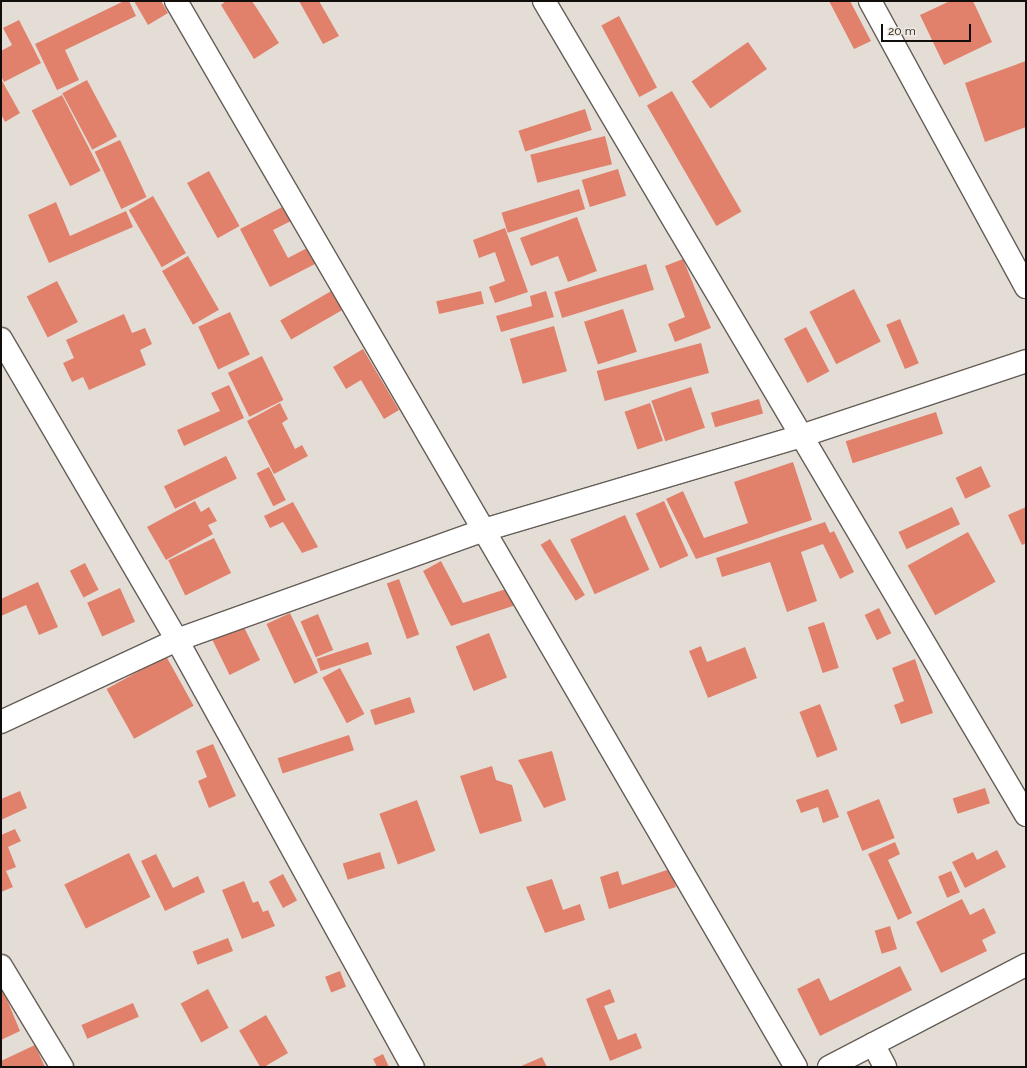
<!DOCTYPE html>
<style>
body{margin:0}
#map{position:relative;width:1027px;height:1068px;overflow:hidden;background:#e4ddd5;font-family:Raleway,sans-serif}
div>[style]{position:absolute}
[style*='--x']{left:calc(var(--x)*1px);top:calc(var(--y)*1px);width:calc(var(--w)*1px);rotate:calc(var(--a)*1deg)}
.building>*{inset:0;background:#e1816c;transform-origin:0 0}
.roads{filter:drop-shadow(1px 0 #655e58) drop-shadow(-1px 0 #655e58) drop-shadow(0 1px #655e58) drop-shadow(0 -1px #655e58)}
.minor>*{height:22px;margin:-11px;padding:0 11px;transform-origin:11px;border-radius:11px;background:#fff}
span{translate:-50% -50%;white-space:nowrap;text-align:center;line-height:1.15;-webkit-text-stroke:3px #f1eae2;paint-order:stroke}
.frame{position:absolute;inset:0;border:2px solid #110e0c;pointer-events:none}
.scale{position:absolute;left:881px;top:24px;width:90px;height:18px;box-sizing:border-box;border:2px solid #110e0c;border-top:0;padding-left:5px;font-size:12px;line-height:14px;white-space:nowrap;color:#110e0c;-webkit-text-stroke:3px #f1eae2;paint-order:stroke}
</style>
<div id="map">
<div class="building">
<i style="clip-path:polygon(124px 1px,129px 1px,136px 16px,65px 50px,79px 80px,57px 90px,35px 44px)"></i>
<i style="clip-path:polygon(134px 1px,161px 1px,168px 13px,148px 25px)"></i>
<i style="clip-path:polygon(226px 1px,252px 1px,279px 43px,254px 59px,221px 5px)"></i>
<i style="clip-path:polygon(299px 1px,319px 1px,339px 36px,323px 44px)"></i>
<i style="clip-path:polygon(829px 1px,850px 1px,871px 41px,854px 49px)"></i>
<i style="clip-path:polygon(950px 1px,973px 1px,992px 42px,944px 65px,920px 15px)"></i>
<i style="left:619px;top:16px;width:81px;height:20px;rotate:62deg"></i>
<i style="clip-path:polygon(19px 20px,41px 63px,4px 82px,1px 76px,1px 51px,12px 45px,3px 28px)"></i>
<i style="left:748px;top:42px;width:33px;height:69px;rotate:55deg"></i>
<i style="clip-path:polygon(1026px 61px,1026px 127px,985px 142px,965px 83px)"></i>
<i style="clip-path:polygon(1px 79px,20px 113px,5px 122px,1px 114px)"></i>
<i style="left:87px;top:80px;width:64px;height:28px;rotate:62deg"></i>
<i style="left:672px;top:91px;width:139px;height:29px;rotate:60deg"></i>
<i style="left:62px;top:95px;width:85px;height:34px;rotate:63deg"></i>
<i style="left:585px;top:109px;width:22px;height:70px;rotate:72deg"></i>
<i style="left:605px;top:136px;width:29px;height:77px;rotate:76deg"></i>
<i style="left:120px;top:140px;width:63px;height:28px;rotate:65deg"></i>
<i style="left:618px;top:169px;width:28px;height:38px;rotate:73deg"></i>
<i style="left:209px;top:171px;width:63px;height:25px;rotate:61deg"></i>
<i style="left:579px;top:189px;width:21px;height:81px;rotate:73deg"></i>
<i style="left:153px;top:196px;width:66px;height:28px;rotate:60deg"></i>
<i style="clip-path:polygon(56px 202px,70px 236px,126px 211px,133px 227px,49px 263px,28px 215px)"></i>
<i style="clip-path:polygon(284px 206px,291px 221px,273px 230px,288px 258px,309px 247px,317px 263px,270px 287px,240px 229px)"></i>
<i style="clip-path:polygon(577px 217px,597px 271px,568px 282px,558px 256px,531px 266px,520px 238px)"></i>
<i style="clip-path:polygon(505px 228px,528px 292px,495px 303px,489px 287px,505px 281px,495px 252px,479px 258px,473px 240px)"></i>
<i style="left:188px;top:256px;width:62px;height:30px;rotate:60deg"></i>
<i style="clip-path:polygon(683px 259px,711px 328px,675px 342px,668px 324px,685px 317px,665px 266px)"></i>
<i style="left:646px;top:264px;width:27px;height:96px;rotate:73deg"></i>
<i style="left:57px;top:281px;width:46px;height:34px;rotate:63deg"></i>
<i style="left:854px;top:289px;width:59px;height:50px;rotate:63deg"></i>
<i style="left:333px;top:290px;width:22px;height:61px;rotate:60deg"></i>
<i style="left:481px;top:291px;width:13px;height:46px;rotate:77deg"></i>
<i style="clip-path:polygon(546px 291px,554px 317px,501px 332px,496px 316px,532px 306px,530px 296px)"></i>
<i style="left:623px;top:309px;width:45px;height:41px;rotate:72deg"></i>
<i style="left:230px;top:312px;width:47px;height:35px;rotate:65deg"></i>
<i style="clip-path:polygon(124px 314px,132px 333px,145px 328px,152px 344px,140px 350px,146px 365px,89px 390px,83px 377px,72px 382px,63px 363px,74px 358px,66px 340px)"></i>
<i style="left:900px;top:319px;width:48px;height:15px;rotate:67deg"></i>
<i style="left:554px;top:326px;width:47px;height:46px;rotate:74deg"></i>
<i style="left:806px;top:327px;width:50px;height:25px;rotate:62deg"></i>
<i style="left:701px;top:343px;width:31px;height:108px;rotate:75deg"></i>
<i style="clip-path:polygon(363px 349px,399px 410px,384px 419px,361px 380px,346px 389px,333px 367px)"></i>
<i style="left:262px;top:356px;width:49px;height:38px;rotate:64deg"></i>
<i style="clip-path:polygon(229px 385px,244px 418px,184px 446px,177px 430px,220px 411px,211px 393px)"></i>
<i style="left:691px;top:387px;width:43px;height:42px;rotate:71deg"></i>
<i style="left:759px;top:399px;width:15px;height:50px;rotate:74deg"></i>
<i style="clip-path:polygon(280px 403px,288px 419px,282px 423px,295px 449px,302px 445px,308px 456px,274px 474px,247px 421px)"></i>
<i style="left:650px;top:403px;width:40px;height:27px;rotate:71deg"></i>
<i style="left:936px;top:412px;width:23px;height:95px;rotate:72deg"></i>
<i style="left:226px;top:456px;width:25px;height:69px;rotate:64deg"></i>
<i style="clip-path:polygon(793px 462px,812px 520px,696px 559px,666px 499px,683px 491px,704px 538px,748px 523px,734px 482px)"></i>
<i style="left:981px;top:466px;width:23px;height:28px;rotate:65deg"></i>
<i style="left:269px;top:467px;width:37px;height:14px;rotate:63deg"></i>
<i style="clip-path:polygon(195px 501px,201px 512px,209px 507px,217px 521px,208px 525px,213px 534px,166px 560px,147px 527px)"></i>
<i style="left:664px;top:501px;width:60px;height:31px;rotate:66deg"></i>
<i style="clip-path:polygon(293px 502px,318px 547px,302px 553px,283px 522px,270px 528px,264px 516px)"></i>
<i style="left:952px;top:507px;width:19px;height:59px;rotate:65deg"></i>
<i style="clip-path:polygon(1026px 507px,1026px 543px,1022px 545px,1008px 515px)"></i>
<i style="left:625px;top:515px;width:60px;height:60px;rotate:66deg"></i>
<i style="clip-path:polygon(825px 522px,830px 533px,834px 531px,854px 572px,840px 579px,823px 544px,801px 552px,817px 601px,787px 612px,770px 562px,722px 577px,716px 558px)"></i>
<i style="left:968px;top:532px;width:57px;height:69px;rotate:61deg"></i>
<i style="left:214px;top:538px;width:39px;height:51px;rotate:64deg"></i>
<i style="left:550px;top:539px;width:66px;height:11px;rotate:58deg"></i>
<i style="clip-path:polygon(441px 561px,463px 603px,509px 588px,516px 605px,451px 626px,423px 571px)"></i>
<i style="left:85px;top:563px;width:30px;height:17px;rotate:63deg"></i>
<i style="left:399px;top:579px;width:59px;height:13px;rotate:70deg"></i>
<i style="clip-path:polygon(38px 582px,58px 627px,39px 635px,26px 605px,1px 616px,1px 599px)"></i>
<i style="left:120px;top:588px;width:37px;height:36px;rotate:66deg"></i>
<i style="left:879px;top:608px;width:28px;height:16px;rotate:64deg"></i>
<i style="left:290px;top:613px;width:66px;height:26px;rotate:65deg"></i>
<i style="left:318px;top:614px;width:39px;height:19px;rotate:67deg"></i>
<i style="left:824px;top:622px;width:48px;height:17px;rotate:72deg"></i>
<i style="left:243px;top:625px;width:39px;height:34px;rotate:64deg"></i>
<i style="left:489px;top:633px;width:48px;height:36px;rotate:68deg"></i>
<i style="left:368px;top:642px;width:13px;height:54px;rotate:72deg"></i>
<i style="clip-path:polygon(701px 646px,707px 662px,745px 647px,757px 678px,708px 698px,689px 651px)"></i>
<i style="left:166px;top:656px;width:57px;height:68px;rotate:61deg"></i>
<i style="clip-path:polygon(915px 659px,933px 713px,901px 724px,894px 705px,904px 701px,892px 668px)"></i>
<i style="left:340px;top:668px;width:52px;height:20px;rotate:62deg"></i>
<i style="left:410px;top:697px;width:16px;height:42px;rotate:72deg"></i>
<i style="left:820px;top:704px;width:49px;height:22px;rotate:69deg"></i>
<i style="left:349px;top:735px;width:16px;height:75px;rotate:72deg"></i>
<i style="clip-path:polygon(213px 744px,236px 796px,209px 808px,198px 781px,207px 777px,196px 751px)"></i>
<i style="clip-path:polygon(552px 751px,566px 800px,544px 808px,518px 760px)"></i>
<i style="clip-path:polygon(492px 766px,496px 780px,512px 785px,522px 821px,480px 834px,460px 776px)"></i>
<i style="left:985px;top:788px;width:16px;height:34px;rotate:72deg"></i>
<i style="clip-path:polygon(828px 789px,839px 817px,823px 823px,818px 807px,801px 813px,796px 800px)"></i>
<i style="clip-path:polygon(20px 791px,27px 808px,1px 820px,1px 799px)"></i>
<i style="left:879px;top:799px;width:42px;height:35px;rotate:68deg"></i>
<i style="left:417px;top:800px;width:54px;height:40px;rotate:70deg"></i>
<i style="clip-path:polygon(15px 829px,21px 841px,8px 847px,16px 867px,6px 871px,13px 887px,1px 892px,1px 835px)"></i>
<i style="clip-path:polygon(895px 842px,900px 854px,888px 860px,912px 913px,898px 920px,868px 854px)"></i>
<i style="clip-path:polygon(997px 850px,1006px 867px,965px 888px,952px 862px,973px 852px,977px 860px)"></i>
<i style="left:380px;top:852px;width:17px;height:39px;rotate:73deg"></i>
<i style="left:129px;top:853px;width:49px;height:72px;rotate:64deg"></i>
<i style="clip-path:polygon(156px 854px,173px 888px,198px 876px,205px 892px,165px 911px,141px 861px)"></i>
<i style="clip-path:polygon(670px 869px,676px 887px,609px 909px,600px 877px,618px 871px,622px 885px)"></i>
<i style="left:951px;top:871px;width:23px;height:14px;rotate:67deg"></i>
<i style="left:283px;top:874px;width:30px;height:16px;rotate:62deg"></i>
<i style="clip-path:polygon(552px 879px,563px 910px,580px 904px,585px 920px,545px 933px,526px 887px)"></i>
<i style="clip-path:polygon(244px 881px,253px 903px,258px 901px,263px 912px,268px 910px,275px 926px,242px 939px,222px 890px)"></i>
<i style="clip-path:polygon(962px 899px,970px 915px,984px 908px,996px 933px,982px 940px,987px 951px,941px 973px,916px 922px)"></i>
<i style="left:890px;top:926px;width:24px;height:16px;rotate:73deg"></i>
<i style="left:228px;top:938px;width:14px;height:38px;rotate:69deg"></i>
<i style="clip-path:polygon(900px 966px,912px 990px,820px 1036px,797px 989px,819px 978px,830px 1001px)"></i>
<i style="left:340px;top:971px;width:17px;height:16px;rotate:69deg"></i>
<i style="clip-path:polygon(1px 985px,20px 1031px,1px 1040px)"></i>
<i style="left:208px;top:989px;width:44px;height:31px;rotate:62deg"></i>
<i style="clip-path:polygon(610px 989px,615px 1002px,604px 1006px,618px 1040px,636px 1033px,642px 1048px,610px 1061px,586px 999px)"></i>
<i style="left:133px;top:1003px;width:15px;height:56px;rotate:67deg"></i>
<i style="left:266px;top:1015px;width:44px;height:31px;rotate:60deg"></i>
<i style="clip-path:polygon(35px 1045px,45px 1067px,1px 1067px,1px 1061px)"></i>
<i style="clip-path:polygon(383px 1054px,389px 1067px,377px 1067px,373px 1059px)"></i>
<i style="clip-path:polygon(542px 1057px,547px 1067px,519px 1067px)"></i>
</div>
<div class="roads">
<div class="minor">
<i style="--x:176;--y:1;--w:1233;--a:59.82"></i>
<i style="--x:544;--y:1;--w:946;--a:59.37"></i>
<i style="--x:870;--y:1;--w:326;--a:61.4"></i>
<i style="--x:1;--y:339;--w:349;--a:59.7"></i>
<i style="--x:177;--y:640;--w:488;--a:61.1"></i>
<i style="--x:1;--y:722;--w:194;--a:-25"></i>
<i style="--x:177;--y:640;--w:326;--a:-19.7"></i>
<i style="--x:484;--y:530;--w:331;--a:-16.5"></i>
<i style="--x:801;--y:436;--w:237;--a:-18.4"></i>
<i style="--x:1;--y:966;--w:118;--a:58.9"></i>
<i style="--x:873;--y:1044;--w:26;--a:62"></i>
<i style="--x:829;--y:1067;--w:222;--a:-27.4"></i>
</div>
</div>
<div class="frame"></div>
<div class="scale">20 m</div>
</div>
